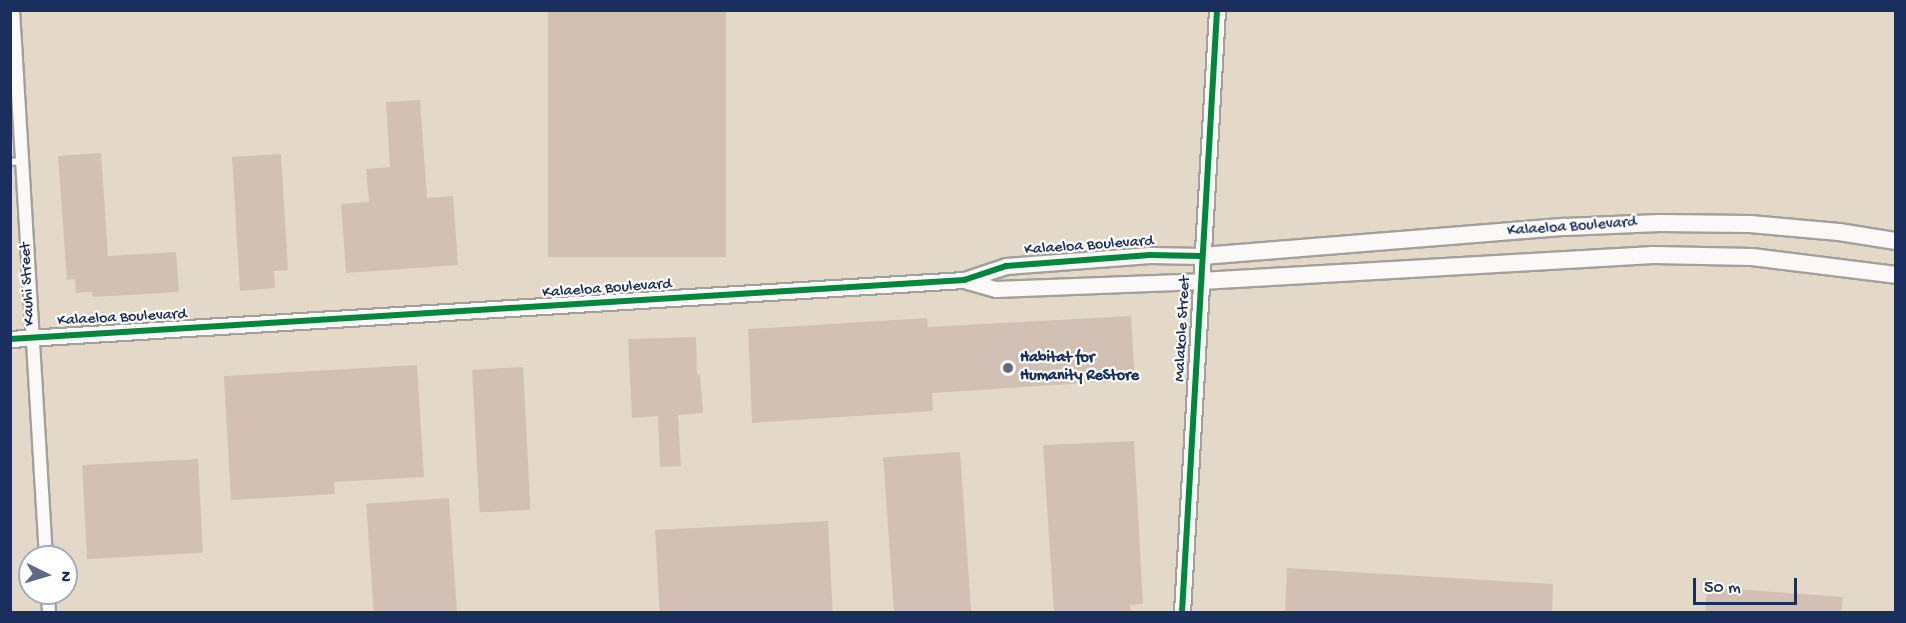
<!DOCTYPE html>
<style>
body{margin:0}
#map{position:relative;width:1906px;height:623px;overflow:hidden;background:#e4d9c8;font-family:"Gochi Hand",sans-serif}
div>[style]{position:absolute}
[style*='--x']{left:calc(var(--x)*1px);top:calc(var(--y)*1px);width:calc(var(--w)*1px);rotate:calc(var(--a)*1deg)}
.building>*{inset:0;background:#d3c0b4;transform-origin:0 0}
.roads{filter:drop-shadow(2px 0 #a39f9b) drop-shadow(-2px 0 #a39f9b) drop-shadow(0 2px #a39f9b) drop-shadow(0 -2px #a39f9b)}
.service>*{height:6px;margin:-3px;padding:0 3px;transform-origin:3px;border-radius:3px;background:#fbf9f7}
.minor>*{height:12px;margin:-6px;padding:0 6px;transform-origin:6px;border-radius:6px;background:#fbf9f7}
.tertiary>*{height:15px;margin:-7.5px;padding:0 7.5px;transform-origin:7.5px;border-radius:7.5px;background:#fbf9f7}
.secondary>*{height:16px;margin:-8px;padding:0 8px;transform-origin:8px;border-radius:8px;background:#fbf9f7}
.cycleway>*{height:6px;margin:-3px;padding:0 3px;transform-origin:3px;border-radius:3px;background:#00873e}
.dots>*{width:16px;height:16px;translate:-50% -50%;box-sizing:border-box;border:3px solid #fff;border-radius:50%}
span{translate:-50% -50%;white-space:nowrap;text-align:center;line-height:1.15;-webkit-text-stroke:4.5px #fff;paint-order:stroke}
.street-label{font-size:16px;color:#1b2f5e}
.poi-label{font-size:16px;color:#1b2f5e;font-weight:700}
.left{translate:0 -50%;text-align:left}
.frame{position:absolute;inset:0;border:12px solid #1b2f5e;pointer-events:none}
.north{position:absolute;left:18px;top:545px;width:60px;height:60px;box-sizing:border-box;background:#fff;border:2px solid #a4acbf;border-radius:50%;rotate:95deg;font-size:16px;font-weight:700;line-height:24px;text-align:center;color:#1b2f5e}
.north::after{content:'';display:block;margin:auto;width:21px;height:27px;background:#616a83;clip-path:polygon(50% 0,100% 100%,50% 72%,0 100%)}
.scale{position:absolute;left:1693px;top:578px;width:104px;height:27px;box-sizing:border-box;border:3px solid #1b2f5e;border-top:0;padding-left:8px;font-size:18px;line-height:21px;white-space:nowrap;color:#1b2f5e;-webkit-text-stroke:4px #fff;paint-order:stroke}
</style>
<div id="map">
<div class="building">
<i style="left:548px;top:10px;width:178px;height:247px"></i>
<i style="clip-path:polygon(420px 100px,427px 198px,453px 196px,458px 265px,346px 273px,341px 204px,369px 202px,366px 169px,390px 167px,386px 102px)"></i>
<i style="clip-path:polygon(101px 153px,108px 256px,176px 252px,179px 292px,93px 297px,92px 292px,76px 293px,75px 279px,67px 280px,58px 156px)"></i>
<i style="clip-path:polygon(281px 154px,288px 270px,274px 271px,275px 288px,240px 291px,232px 157px)"></i>
<i style="clip-path:polygon(1131px 316px,1135px 380px,932px 393px,933px 411px,752px 423px,748px 329px,927px 318px,928px 327px)"></i>
<i style="clip-path:polygon(696px 337px,697px 375px,700px 374px,703px 413px,678px 415px,681px 466px,660px 467px,658px 416px,632px 418px,628px 339px)"></i>
<i style="clip-path:polygon(417px 365px,424px 477px,334px 482px,335px 494px,231px 500px,224px 376px)"></i>
<i style="left:523px;top:367px;width:143px;height:51px;rotate:87deg"></i>
<i style="clip-path:polygon(1134px 441px,1143px 604px,1130px 605px,1131px 612px,1054px 612px,1043px 445px)"></i>
<i style="left:960px;top:452px;width:160px;height:77px;rotate:86deg"></i>
<i style="left:198px;top:459px;width:94px;height:116px;rotate:87deg"></i>
<i style="left:449px;top:498px;width:114px;height:83px;rotate:86deg"></i>
<i style="left:828px;top:521px;width:91px;height:173px;rotate:87deg"></i>
<i style="clip-path:polygon(1287px 568px,1553px 584px,1552px 612px,1285px 612px)"></i>
<i style="clip-path:polygon(1707px 587px,1843px 597px,1841px 612px,1705px 612px)"></i>
</div>
<div class="roads">
<div class="service">
<i style="--x:10;--y:162;--w:12;--a:-5"></i>
</div>
<div class="minor">
<i style="--x:13;--y:10;--w:548;--a:86.55"></i>
<i style="--x:48;--y:593;--w:19;--a:87"></i>
</div>
<div class="tertiary">
<i style="--x:964;--y:280;--w:33;--a:16"></i>
<i style="--x:996;--y:289;--w:205;--a:-2.2"></i>
<i style="--x:10;--y:339;--w:956;--a:-3.54"></i>
<i style="--x:964;--y:280;--w:44;--a:-18.4"></i>
<i style="--x:1006;--y:266;--w:144;--a:-4.4"></i>
<i style="--x:1150;--y:255;--w:52;--a:1.1"></i>
<i style="--x:1182;--y:612;--w:603;--a:-86.67"></i>
</div>
<div class="secondary">
<i style="--x:1202;--y:256;--w:364;--a:-4.6"></i>
<i style="--x:1565;--y:227;--w:95;--a:-2.4"></i>
<i style="--x:1660;--y:223;--w:90;--a:0.6"></i>
<i style="--x:1750;--y:224;--w:89;--a:5.1"></i>
<i style="--x:1839;--y:232;--w:58;--a:9"></i>
<i style="--x:1201;--y:281;--w:453;--a:-3.3"></i>
<i style="--x:1653;--y:255;--w:99;--a:1.2"></i>
<i style="--x:1752;--y:257;--w:145;--a:7.1"></i>
</div>
</div>
<div class="cycleway">
<i style="--x:10;--y:339;--w:956;--a:-3.54"></i>
<i style="--x:964;--y:280;--w:44;--a:-18.4"></i>
<i style="--x:1006;--y:266;--w:144;--a:-4.4"></i>
<i style="--x:1150;--y:255;--w:52;--a:1.1"></i>
<i style="--x:1182;--y:612;--w:603;--a:-86.67"></i>
</div>
<div class="dots">
<i style="left:1008px;top:368px;background:#616a83"></i>
</div>
<div class="street-label">
<span style="left:1572px;top:228px;rotate:-4deg">Kalaeloa Boulevard</span>
<span style="left:1089px;top:247px;rotate:-4deg">Kalaeloa Boulevard</span>
<span style="left:29px;top:284px;rotate:-93deg">Kauhi Street</span>
<span style="left:607px;top:290px;rotate:-4deg">Kalaeloa Boulevard</span>
<span style="left:122px;top:319px;rotate:-3deg">Kalaeloa Boulevard</span>
<span style="left:1184px;top:329px;rotate:-87deg">Malakole Street</span>
</div>
<div class="poi-label">
<span class="left" style="left:1020px;top:368px">Habitat for<br>Humanity ReStore</span>
</div>
<div class="frame"></div>
<div class="north">N</div>
<div class="scale">50 m</div>
</div>
